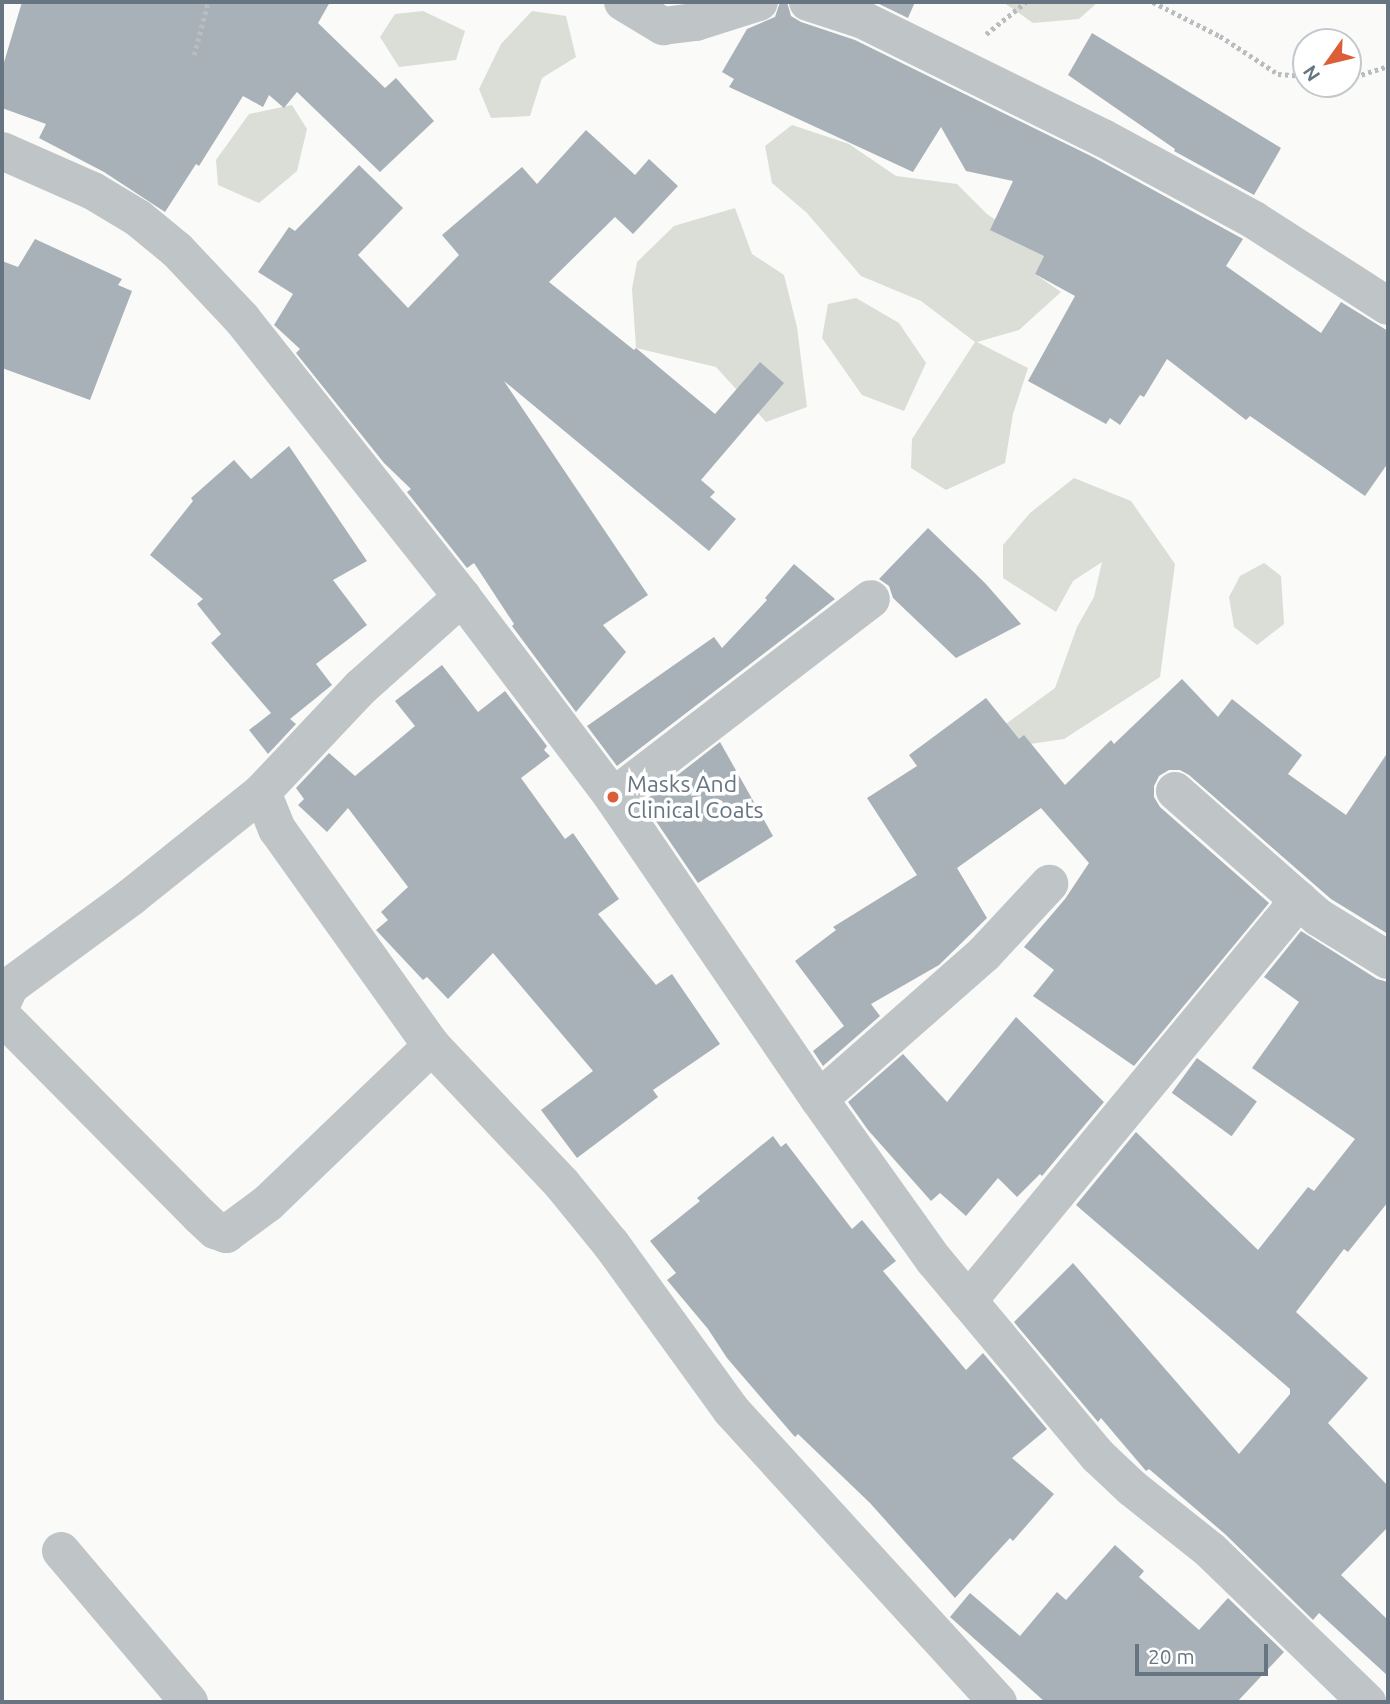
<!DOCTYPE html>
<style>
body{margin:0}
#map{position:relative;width:1390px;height:1704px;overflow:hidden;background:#fafaf8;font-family:Ubuntu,sans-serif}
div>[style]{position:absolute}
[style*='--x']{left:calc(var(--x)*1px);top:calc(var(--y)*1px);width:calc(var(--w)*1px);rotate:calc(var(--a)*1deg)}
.green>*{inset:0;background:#daded7}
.building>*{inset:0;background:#a8b1b7;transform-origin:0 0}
.path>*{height:4.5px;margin-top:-2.25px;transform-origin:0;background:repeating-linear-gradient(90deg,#babdc0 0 3.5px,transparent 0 7px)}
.minor>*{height:38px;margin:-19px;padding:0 19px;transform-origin:19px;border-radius:19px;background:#bfc4c7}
.dots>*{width:19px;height:19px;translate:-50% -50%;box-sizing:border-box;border:4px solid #fff;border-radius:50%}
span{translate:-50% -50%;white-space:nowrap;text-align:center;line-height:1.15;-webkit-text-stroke:7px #fff;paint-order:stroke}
.poi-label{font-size:23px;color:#667581}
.left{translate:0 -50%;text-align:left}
.frame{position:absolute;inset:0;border:4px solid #667581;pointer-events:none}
.north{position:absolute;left:1292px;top:28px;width:70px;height:70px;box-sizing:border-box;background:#fff;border:2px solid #c2c8cd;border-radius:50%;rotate:236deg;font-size:19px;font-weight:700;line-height:28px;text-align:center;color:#667581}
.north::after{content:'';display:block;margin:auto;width:24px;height:32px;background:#dc5e36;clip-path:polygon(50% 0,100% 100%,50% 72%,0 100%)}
.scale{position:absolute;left:1135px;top:1644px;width:133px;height:32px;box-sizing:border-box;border:4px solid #667581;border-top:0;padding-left:9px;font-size:21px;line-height:24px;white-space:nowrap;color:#667581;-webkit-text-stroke:5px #fff;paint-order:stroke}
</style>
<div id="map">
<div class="green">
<i style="clip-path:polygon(1003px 2px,1098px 2px,1079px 19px,1033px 23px)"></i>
<i style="clip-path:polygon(423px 11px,465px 31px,456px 60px,399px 67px,380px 37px,395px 14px)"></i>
<i style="clip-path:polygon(532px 11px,566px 16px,576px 57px,542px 78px,530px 116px,491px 118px,479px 89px,501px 44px)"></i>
<i style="clip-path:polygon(292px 105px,307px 129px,297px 171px,259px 203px,218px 185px,216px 160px,249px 114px)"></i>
<i style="clip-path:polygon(792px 125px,849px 144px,896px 176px,957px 184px,987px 214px,1045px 254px,1035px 274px,1061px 292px,1019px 330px,977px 342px,1028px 368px,1013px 414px,1005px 463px,946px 490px,911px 468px,912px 439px,975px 342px,921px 301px,861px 276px,807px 213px,772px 183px,765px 146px)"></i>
<i style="clip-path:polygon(735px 208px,752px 254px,784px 275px,797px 327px,807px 407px,766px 422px,716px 367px,636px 348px,632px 289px,637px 262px,674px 226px)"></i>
<i style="clip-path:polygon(856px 298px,899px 323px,926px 363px,904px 411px,862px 395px,822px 338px,828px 304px)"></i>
<i style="clip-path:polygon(1074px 478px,1131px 501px,1175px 564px,1160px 677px,1064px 739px,1030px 744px,996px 731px,1055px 688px,1077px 627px,1094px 597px,1102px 562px,1073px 581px,1056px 612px,1003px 578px,1003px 545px,1030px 513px)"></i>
<i style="clip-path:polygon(1264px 563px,1281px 576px,1284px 624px,1257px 645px,1234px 627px,1229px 597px,1240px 576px)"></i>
</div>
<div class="building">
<i style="clip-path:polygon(22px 2px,330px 2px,318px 23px,385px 88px,396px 78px,434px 121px,380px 172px,297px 92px,284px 108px,269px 95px,263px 107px,243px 96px,199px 166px,196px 164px,165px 212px,104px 172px,39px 138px,46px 124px,2px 108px,2px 69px)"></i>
<i style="clip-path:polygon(780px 2px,787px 2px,791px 16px,801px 22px,855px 40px,1093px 157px,1243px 239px,1226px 266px,1321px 333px,1341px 302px,1388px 331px,1388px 463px,1365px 496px,1250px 416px,1246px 420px,1167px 359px,1144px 397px,1140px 395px,1120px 425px,1110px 418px,1106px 424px,1028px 381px,1075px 296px,1035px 274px,1044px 256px,990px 230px,1013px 181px,966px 171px,941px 127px,913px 172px,729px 87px,734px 79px,722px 72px,747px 29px,775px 17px)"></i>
<i style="clip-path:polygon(875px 2px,915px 2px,908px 18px)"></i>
<i style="clip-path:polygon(1092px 33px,1281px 148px,1254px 195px,1174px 151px,1175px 149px,1068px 75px)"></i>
<i style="clip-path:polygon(586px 130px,635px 175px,649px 159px,678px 186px,633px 234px,615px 217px,549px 282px,634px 350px,636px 348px,715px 414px,760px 362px,784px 383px,701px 480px,715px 492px,710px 497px,736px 519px,709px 551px,504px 381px,648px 595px,603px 625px,626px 652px,576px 712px,512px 626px,514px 624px,474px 563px,467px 568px,407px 492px,411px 489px,384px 463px,296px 353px,300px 349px,274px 325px,293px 294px,258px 272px,289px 227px,295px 231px,359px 165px,403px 208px,358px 255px,408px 308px,459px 255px,442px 235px,522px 167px,537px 184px)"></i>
<i style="clip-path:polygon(35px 239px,122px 279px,118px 285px,132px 291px,90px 400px,2px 368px,2px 261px,18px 267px)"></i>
<i style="clip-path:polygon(289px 446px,367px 561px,333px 580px,367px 625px,316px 664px,332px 685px,290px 719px,296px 724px,268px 754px,249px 730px,271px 713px,211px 643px,221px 634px,197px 604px,203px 599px,150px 555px,193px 501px,191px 498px,234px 460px,251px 479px)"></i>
<i style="clip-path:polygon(928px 528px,985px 583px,1021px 624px,956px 658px,893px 598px,889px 586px,879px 579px)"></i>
<i style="clip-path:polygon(794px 564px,835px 599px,617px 766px,587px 726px,714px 637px,722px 648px,767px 600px,765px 598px)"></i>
<i style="clip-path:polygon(442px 665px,478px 712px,505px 691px,547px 746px,544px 750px,550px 756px,521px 778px,565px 839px,573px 833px,619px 899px,598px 914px,656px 985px,672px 974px,720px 1044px,653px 1090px,658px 1097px,577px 1158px,541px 1110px,593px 1071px,493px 953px,448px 999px,427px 977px,423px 980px,376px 930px,388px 920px,381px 912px,408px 887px,348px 808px,327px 832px,298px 805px,304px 799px,296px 788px,329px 753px,355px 776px,415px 726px,395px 701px)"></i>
<i style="clip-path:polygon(1182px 679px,1218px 717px,1232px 699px,1302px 755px,1288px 774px,1346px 815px,1388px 752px,1388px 934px,1331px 899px,1189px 775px,1180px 770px,1169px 770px,1159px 776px,1154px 786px,1154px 797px,1160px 807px,1269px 903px,1134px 1066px,1033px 996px,1054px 970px,1024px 947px,1065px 899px,1089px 863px,1041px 808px,957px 868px,987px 918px,939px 965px,871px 1004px,880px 1016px,823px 1066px,813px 1051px,844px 1026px,795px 961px,836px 930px,833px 927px,917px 875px,867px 798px,917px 766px,909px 755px,986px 698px,1019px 739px,1024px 735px,1065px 785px,1111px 740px,1114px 744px)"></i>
<i style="clip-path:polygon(720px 742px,773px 836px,698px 883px,643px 802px)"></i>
<i style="clip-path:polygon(1301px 931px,1377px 979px,1388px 982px,1388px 1202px,1348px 1252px,1344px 1249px,1296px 1312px,1368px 1378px,1328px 1423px,1388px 1486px,1388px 1527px,1341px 1575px,1388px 1620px,1388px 1676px,1319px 1613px,1313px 1620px,1225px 1534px,1149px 1469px,1146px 1471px,1101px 1418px,1098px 1422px,1014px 1322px,1073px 1263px,1239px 1454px,1290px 1394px,1290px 1389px,1076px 1205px,1136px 1132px,1258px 1250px,1308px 1187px,1314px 1191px,1355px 1139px,1252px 1068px,1299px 1002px,1264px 977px)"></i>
<i style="clip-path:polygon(1016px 1017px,1104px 1102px,1042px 1176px,1040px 1174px,1017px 1197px,998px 1178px,966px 1216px,940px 1193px,931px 1201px,868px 1130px,848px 1102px,903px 1054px,947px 1102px)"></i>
<i style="left:1197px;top:1058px;width:74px;height:43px;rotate:36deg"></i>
<i style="clip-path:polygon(773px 1136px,781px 1147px,786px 1143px,852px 1229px,862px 1220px,896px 1261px,883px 1271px,966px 1370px,983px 1353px,1047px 1429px,1012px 1458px,1054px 1494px,1013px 1541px,1010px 1538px,955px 1598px,870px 1503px,798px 1434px,795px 1437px,727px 1358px,708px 1329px,667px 1280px,676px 1273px,650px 1241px,700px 1201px,697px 1198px)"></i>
<i style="clip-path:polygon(1115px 1545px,1144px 1571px,1139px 1577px,1199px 1630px,1228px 1598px,1284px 1652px,1237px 1702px,1045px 1702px,950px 1617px,970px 1593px,1020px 1636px,1057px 1592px,1066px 1600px)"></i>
</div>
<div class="path">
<i style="--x:1153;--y:2;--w:75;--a:26.9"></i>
<i style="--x:1220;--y:36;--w:69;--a:33.2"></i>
<i style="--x:1278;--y:74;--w:28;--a:4"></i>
<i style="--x:986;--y:34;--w:51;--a:-38.7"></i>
<i style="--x:194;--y:55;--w:55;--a:-75.2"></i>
<i style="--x:1348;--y:79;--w:42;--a:-18"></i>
</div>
<div class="minor">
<i style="--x:623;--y:2;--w:47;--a:31"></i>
<i style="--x:663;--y:26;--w:33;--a:-7"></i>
<i style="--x:696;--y:22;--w:66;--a:-17.6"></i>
<i style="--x:808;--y:2;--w:58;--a:18.1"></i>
<i style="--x:863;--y:20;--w:267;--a:26.2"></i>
<i style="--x:1103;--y:138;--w:172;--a:28.5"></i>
<i style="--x:1254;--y:220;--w:159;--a:32.7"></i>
<i style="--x:2;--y:151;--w:99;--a:23.7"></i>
<i style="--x:93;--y:191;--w:52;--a:31"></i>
<i style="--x:138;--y:218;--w:50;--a:39.4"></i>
<i style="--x:177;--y:250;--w:95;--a:46.7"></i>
<i style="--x:242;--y:319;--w:355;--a:51.6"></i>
<i style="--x:462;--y:597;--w:251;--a:52.9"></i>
<i style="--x:613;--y:797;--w:366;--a:55.7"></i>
<i style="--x:819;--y:1099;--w:198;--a:54.5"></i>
<i style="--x:934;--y:1260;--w:256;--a:50.1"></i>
<i style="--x:1098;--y:1456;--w:47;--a:43.3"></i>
<i style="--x:1132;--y:1488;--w:100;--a:38.5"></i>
<i style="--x:1210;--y:1550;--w:219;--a:44.1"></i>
<i style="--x:1175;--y:791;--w:191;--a:41.4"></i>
<i style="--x:1318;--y:917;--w:82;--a:31.6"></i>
<i style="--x:262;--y:792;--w:40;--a:68"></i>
<i style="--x:277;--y:829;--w:267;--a:54.5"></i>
<i style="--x:432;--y:1046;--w:190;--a:46.7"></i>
<i style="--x:562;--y:1184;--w:77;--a:50.8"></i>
<i style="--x:611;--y:1244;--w:205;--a:54.1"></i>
<i style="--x:731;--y:1410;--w:396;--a:47.6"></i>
<i style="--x:613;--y:797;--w:325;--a:-37.5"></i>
<i style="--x:2;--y:1003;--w:19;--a:-65"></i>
<i style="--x:10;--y:986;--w:150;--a:-36.3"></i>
<i style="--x:131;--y:897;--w:168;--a:-38.7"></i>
<i style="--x:262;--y:792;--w:143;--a:-46.7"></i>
<i style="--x:360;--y:688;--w:137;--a:-41.7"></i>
<i style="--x:2;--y:1016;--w:281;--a:45.3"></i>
<i style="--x:200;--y:1216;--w:21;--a:43"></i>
<i style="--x:215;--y:1230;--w:12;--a:20"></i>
<i style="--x:226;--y:1234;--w:52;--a:-36.4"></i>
<i style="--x:268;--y:1203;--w:227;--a:-43.8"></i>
<i style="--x:819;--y:1099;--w:220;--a:-41.3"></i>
<i style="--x:984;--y:954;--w:96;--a:-47.1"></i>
<i style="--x:968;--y:1301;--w:520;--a:-50.46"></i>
<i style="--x:61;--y:1551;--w:198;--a:49.7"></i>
</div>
<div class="dots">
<i style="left:613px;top:797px;background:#dc5e36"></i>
</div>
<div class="poi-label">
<span class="left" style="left:627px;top:797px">Masks And<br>Clinical Coats</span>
</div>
<div class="frame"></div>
<div class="north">N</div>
<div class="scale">20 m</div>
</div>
